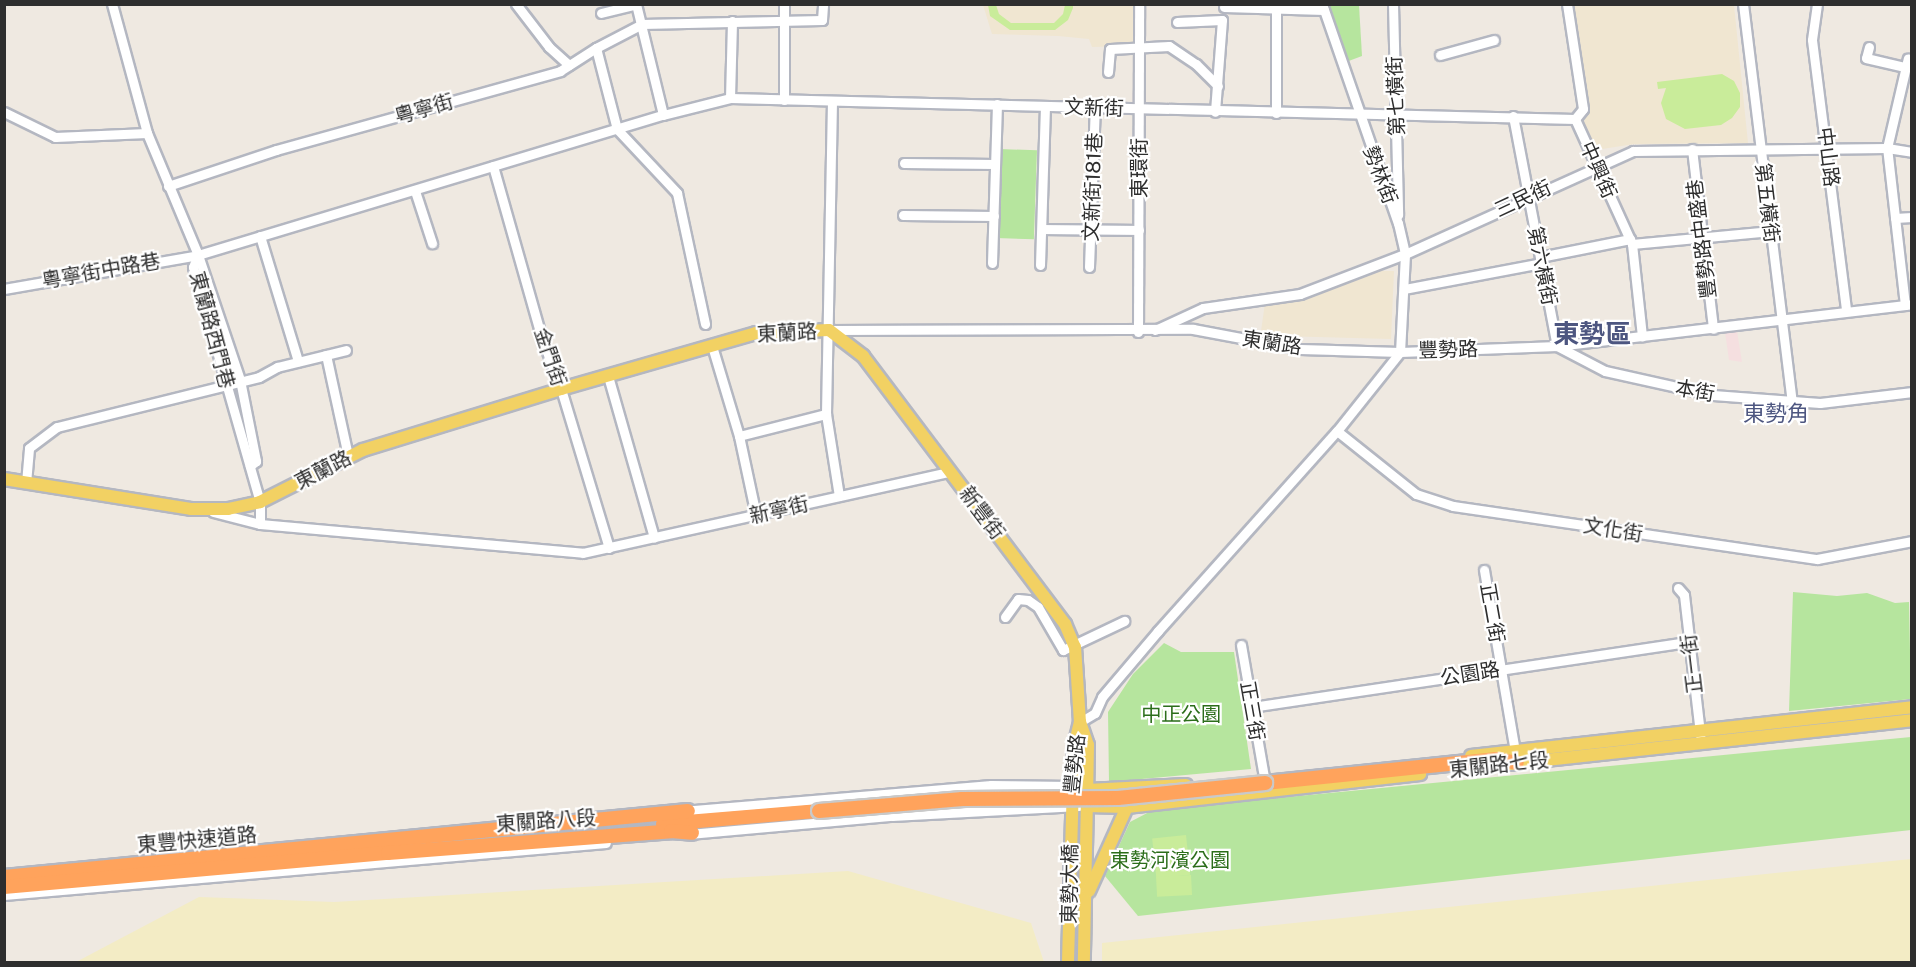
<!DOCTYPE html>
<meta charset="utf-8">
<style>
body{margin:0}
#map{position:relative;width:1916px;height:967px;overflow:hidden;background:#efe9e1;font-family:"Public Sans","Noto Sans TC",sans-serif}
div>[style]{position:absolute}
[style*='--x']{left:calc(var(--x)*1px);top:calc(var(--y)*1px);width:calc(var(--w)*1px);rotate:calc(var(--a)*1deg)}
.education>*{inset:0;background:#f0e6d1}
.medical>*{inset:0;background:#f5dfe0}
.green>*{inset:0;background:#b6e59e;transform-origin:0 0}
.sand>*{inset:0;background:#f3ecc5}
.pitch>*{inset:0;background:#c9ec9a;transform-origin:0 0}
.roads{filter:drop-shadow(2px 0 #b4b7c1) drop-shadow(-2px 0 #b4b7c1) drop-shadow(0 2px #b4b7c1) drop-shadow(0 -2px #b4b7c1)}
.minor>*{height:9px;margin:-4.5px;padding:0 4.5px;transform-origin:4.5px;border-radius:4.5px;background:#fff}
.major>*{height:12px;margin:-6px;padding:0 6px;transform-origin:6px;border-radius:6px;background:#f2d163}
.highway>*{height:14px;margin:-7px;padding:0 7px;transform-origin:7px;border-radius:7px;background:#ffa35c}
.bridges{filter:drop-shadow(2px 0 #c9c9c9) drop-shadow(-2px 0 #c9c9c9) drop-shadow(0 2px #c9c9c9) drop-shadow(0 -2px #c9c9c9)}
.highway-bridge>*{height:14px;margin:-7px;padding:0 7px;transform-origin:7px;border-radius:7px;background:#ffa35c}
span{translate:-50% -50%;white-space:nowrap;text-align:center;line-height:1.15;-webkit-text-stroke:4.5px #fff;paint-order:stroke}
.street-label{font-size:20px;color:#2e2e2e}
.park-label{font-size:20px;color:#2c6e1b}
.quarter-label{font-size:22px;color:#4d5680}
.district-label{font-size:26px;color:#4d5680;font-weight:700}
.frame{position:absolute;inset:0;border:6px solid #2e2e2e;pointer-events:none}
</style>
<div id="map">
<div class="education">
<i style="clip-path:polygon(983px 5px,1135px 5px,1134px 46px,1092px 47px,1089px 39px,1058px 36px,992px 34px)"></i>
<i style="clip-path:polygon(1570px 5px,1734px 5px,1748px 143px,1634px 144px,1596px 150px,1584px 122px,1586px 109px)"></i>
<i style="clip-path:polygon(1370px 271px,1394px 271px,1391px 339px,1279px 336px,1261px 331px,1265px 303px)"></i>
</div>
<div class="medical">
<i style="clip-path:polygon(1737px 331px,1742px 362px,1729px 360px,1725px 332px)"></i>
</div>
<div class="green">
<i style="clip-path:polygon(1327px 5px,1359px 5px,1362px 56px,1346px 62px)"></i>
<i style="left:999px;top:149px;width:38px;height:89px;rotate:2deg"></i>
<i style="clip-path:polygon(1793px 592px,1837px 596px,1867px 593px,1895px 603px,1909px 602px,1911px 699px,1789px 711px)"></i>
<i style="clip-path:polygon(1164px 643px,1181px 652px,1234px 652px,1251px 769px,1109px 782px,1108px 712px,1133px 674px)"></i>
<i style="clip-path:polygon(1911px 737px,1911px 830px,1138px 916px,1105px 876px,1130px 822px,1153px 810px)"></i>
</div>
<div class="sand">
<i style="clip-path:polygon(1911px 859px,1911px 962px,1102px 962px,1102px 943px)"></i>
<i style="clip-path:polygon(848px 871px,1031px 923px,1044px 962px,76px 962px,199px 897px,334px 902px)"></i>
</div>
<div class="pitch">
<i style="clip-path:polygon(988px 5px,996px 5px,999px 14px,1011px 23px,1054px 23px,1063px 14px,1065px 5px,1073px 5px,1073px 8px,1068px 20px,1055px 30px,1010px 30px,990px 16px)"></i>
<i style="clip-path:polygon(1722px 74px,1734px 81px,1740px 93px,1740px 107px,1732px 118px,1721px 125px,1685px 129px,1666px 119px,1661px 103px,1666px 88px,1658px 89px,1657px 82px)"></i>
<i style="left:1186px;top:835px;width:40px;height:34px;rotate:84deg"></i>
<i style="left:1191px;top:875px;width:20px;height:35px;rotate:87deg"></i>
</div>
<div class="roads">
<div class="minor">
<i style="--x:112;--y:4;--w:134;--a:74.8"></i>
<i style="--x:147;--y:133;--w:132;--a:67.3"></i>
<i style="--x:198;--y:255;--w:132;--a:71.4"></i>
<i style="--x:240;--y:380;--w:83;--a:78.8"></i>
<i style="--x:256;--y:461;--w:8;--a:140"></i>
<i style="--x:516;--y:4;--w:54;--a:52.5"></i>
<i style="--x:549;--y:47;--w:27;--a:42"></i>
<i style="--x:636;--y:4;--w:114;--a:76.3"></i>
<i style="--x:1322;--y:4;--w:232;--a:70.9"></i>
<i style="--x:1398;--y:223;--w:32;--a:77"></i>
<i style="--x:1405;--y:254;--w:98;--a:92.9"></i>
<i style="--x:1393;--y:4;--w:211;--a:88.6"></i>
<i style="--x:1567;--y:4;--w:106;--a:81.3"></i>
<i style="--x:1583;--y:109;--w:13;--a:129"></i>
<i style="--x:1575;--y:119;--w:137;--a:65.5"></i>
<i style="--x:1632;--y:244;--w:93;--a:83.8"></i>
<i style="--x:1743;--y:4;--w:400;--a:83"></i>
<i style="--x:1817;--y:4;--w:36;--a:98"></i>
<i style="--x:1812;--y:40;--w:273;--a:82.8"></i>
<i style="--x:1224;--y:7;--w:100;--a:1.7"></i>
<i style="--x:601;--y:13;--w:36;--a:-14"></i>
<i style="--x:1177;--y:22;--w:45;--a:-2.5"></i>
<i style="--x:1222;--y:20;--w:92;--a:94.4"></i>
<i style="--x:1869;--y:47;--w:11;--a:105"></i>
<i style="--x:1866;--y:58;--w:39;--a:13"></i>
<i style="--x:596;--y:48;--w:52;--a:-27.6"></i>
<i style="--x:642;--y:24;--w:180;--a:-1.3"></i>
<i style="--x:822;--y:20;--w:16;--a:-86"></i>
<i style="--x:1440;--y:55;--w:56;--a:-15.5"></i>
<i style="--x:1108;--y:72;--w:23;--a:-85"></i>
<i style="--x:1110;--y:49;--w:59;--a:-2.9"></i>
<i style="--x:1169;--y:46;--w:32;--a:34"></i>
<i style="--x:1196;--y:64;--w:31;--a:45"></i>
<i style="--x:730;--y:98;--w:77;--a:-88.5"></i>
<i style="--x:784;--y:100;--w:96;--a:-90"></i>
<i style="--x:832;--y:101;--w:313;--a:91.1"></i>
<i style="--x:826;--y:414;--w:83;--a:81"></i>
<i style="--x:4;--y:112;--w:57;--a:26.1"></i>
<i style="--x:55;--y:137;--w:92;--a:-2.5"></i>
<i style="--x:1276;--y:113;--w:104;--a:-90"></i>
<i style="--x:1513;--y:116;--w:234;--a:79.2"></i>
<i style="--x:1557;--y:346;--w:54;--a:27.5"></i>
<i style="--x:1605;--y:371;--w:111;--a:12.5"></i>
<i style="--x:1713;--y:395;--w:107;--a:4.3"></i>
<i style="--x:1820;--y:403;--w:93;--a:-6.8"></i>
<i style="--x:1692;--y:149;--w:181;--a:83.3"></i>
<i style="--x:904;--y:163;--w:91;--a:0.6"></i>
<i style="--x:493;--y:166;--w:177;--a:74.2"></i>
<i style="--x:541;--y:336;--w:57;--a:69.3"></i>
<i style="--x:561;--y:389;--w:166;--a:73.2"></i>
<i style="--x:168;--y:186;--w:114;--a:-18.4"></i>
<i style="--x:276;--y:150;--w:295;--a:-15.5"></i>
<i style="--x:560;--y:71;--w:43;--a:-32.6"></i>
<i style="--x:596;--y:48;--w:84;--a:75.5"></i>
<i style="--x:617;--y:129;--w:88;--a:46.8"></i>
<i style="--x:677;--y:193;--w:134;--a:77.9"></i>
<i style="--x:415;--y:191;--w:55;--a:71.9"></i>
<i style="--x:903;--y:215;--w:91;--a:0.6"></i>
<i style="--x:1895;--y:218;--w:17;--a:-3"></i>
<i style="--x:1044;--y:229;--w:95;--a:0.6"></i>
<i style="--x:260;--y:236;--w:131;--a:73.1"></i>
<i style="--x:1632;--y:244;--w:140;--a:-5.3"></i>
<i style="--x:198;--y:255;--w:13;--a:113"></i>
<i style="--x:193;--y:267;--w:244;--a:74.1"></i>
<i style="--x:260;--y:502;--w:22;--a:90"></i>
<i style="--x:1540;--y:257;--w:92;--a:-11.3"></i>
<i style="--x:992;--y:263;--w:159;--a:-88.2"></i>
<i style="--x:1040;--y:265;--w:159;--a:-88.2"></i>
<i style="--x:1089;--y:267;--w:160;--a:-87.9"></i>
<i style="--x:4;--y:289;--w:197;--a:-9.9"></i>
<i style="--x:198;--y:255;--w:486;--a:-16.8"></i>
<i style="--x:663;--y:115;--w:69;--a:-14.2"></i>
<i style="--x:730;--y:98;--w:845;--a:1.42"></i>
<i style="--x:1404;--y:289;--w:139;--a:-10.7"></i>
<i style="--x:1905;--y:305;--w:158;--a:-96.5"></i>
<i style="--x:1887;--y:148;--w:92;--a:-76.9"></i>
<i style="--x:829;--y:330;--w:364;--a:-0.2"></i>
<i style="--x:1193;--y:329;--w:109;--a:10.6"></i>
<i style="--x:1300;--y:349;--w:100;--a:1.7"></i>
<i style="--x:1400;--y:352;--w:157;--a:-2.2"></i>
<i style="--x:1557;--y:346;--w:357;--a:-6.7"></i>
<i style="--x:1155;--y:330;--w:53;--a:-24.6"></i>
<i style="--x:1203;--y:308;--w:98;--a:-8.2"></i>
<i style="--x:1300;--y:294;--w:112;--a:-20.9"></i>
<i style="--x:1405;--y:254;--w:250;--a:-24.3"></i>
<i style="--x:1633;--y:151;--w:254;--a:-0.7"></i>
<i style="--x:1887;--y:148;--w:25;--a:9"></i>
<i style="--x:1138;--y:332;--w:328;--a:-89.8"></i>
<i style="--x:712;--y:346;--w:94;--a:73.3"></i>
<i style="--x:739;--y:436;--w:81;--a:77.9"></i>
<i style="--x:326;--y:355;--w:103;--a:77.7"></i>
<i style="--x:608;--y:376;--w:168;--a:74.1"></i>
<i style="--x:1337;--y:431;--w:101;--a:38.6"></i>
<i style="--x:1416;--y:494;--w:39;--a:18"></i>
<i style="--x:1453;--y:506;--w:368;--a:8.3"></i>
<i style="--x:1817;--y:559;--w:97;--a:-10.7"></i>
<i style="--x:739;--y:436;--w:90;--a:-14.2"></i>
<i style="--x:26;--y:483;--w:35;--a:-85"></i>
<i style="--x:29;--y:448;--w:35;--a:-37"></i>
<i style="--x:57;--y:427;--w:208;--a:-13.9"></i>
<i style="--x:259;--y:377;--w:21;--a:-29"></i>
<i style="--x:277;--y:367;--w:71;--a:-13.8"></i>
<i style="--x:213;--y:512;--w:49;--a:14.3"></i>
<i style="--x:260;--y:524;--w:324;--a:5.1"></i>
<i style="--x:583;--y:553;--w:375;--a:-12.5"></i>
<i style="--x:1484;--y:570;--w:190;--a:80.3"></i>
<i style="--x:1678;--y:588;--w:9;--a:49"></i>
<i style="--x:1684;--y:595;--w:149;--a:83.4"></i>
<i style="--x:1005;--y:617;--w:22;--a:-54"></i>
<i style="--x:1018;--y:599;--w:10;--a:6"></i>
<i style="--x:1028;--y:600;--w:12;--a:35"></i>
<i style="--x:1038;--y:607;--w:50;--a:59.8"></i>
<i style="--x:1063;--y:650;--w:68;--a:-25.4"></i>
<i style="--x:1241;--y:645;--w:134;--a:80.1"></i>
<i style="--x:1252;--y:707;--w:442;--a:-8.5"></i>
<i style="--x:1080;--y:722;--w:17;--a:-31"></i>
<i style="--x:1095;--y:713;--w:17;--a:-66"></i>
<i style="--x:1102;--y:697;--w:87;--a:-49.7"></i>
<i style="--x:1158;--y:631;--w:268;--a:-48.2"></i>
<i style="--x:1337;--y:431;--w:101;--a:-51.4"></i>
<i style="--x:682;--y:811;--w:310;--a:-4.8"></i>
<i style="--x:991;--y:785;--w:81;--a:0.7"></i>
<i style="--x:1072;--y:786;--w:16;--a:15"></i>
<i style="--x:689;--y:834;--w:204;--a:-5.1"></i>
<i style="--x:892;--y:816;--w:187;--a:-3.1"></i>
<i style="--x:4;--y:895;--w:604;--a:-4.94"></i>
</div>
<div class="major">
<i style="--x:4;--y:479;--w:189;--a:9.1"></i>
<i style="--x:191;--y:509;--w:37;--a:0"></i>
<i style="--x:228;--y:509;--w:33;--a:-12"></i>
<i style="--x:260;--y:502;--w:115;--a:-26.8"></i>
<i style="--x:363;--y:450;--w:207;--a:-17.1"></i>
<i style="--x:561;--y:389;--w:203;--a:-16"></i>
<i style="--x:756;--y:333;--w:73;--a:-2.4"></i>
<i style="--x:829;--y:330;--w:43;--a:37.4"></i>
<i style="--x:863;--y:356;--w:336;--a:53"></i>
<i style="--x:1065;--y:624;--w:25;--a:67"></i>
<i style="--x:1075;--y:647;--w:75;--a:86.2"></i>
<i style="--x:1080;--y:722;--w:25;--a:104"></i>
<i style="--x:1074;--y:746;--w:216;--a:91.6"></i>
<i style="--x:1080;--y:722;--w:24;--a:71"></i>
<i style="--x:1088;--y:745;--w:217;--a:91.1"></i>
<i style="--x:1471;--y:756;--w:444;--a:-6.3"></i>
<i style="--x:1509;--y:764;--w:405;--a:-6.2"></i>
<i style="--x:1087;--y:790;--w:99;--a:-2.9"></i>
<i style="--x:1087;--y:806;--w:40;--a:1.4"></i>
<i style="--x:1127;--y:807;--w:295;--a:-6.4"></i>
<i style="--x:1089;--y:891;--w:92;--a:-65.7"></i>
</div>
<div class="highway">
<i style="--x:1265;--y:783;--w:233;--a:-5.9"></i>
<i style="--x:1497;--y:759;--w:20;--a:11"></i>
<i style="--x:663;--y:824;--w:157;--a:-4.8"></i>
<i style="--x:4;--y:877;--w:687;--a:-5.51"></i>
<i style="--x:4;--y:887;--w:386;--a:-5.1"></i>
<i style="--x:388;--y:853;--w:284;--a:-4.4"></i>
<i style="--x:671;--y:831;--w:21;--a:5"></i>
</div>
</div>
<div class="bridges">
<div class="highway-bridge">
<i style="--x:819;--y:811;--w:144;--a:-4.8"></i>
<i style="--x:962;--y:799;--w:156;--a:-0.4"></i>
<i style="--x:1118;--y:798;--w:148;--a:-5.8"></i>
</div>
</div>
<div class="street-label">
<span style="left:1396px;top:96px;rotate:-92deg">第七橫街</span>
<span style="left:1094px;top:108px;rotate:2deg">文新街</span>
<span style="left:424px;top:109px;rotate:-16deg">粵寧街</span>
<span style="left:1828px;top:157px;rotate:83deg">中山路</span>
<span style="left:1139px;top:168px;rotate:-90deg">東環街</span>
<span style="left:1598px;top:170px;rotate:66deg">中興街</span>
<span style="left:1380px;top:175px;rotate:69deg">勢林街</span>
<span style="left:1093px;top:187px;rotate:-88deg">文新街181巷</span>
<span style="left:1523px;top:199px;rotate:-25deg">三民街</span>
<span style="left:1767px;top:203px;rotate:83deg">第五橫街</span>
<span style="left:1702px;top:239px;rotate:-97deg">豐勢路中盛巷</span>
<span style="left:1542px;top:266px;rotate:79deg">第六橫街</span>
<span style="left:101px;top:271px;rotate:-10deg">粵寧街中路巷</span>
<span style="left:212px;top:330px;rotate:75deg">東蘭路西門巷</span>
<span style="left:787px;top:333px;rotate:-3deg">東蘭路</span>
<span style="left:1272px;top:343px;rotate:9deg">東蘭路</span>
<span style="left:1448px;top:350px;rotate:-2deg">豐勢路</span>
<span style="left:550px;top:357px;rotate:71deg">金門街</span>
<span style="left:1695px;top:391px;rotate:10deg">本街</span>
<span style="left:323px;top:470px;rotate:-27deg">東蘭路</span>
<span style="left:779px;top:510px;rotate:-13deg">新寧街</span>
<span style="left:982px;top:513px;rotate:53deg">新豐街</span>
<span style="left:1613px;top:530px;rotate:9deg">文化街</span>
<span style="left:1492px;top:613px;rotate:80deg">正二街</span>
<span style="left:1692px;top:664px;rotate:-97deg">正一街</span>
<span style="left:1470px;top:674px;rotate:-9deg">公園路</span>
<span style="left:1252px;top:711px;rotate:80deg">正三街</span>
<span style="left:1075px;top:764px;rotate:-84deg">豐勢路</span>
<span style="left:1499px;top:765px;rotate:-6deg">東關路七段</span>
<span style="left:546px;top:821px;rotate:-4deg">東關路八段</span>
<span style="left:197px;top:840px;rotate:-5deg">東豐快速道路</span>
<span style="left:1070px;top:884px;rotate:-89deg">東勢大橋</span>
</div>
<div class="park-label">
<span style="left:1181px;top:714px">中正公園</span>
<span style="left:1170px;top:860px">東勢河濱公園</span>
</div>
<div class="quarter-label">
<span style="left:1776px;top:414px">東勢角</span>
</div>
<div class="district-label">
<span style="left:1592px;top:334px">東勢區</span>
</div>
<div class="frame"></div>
</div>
